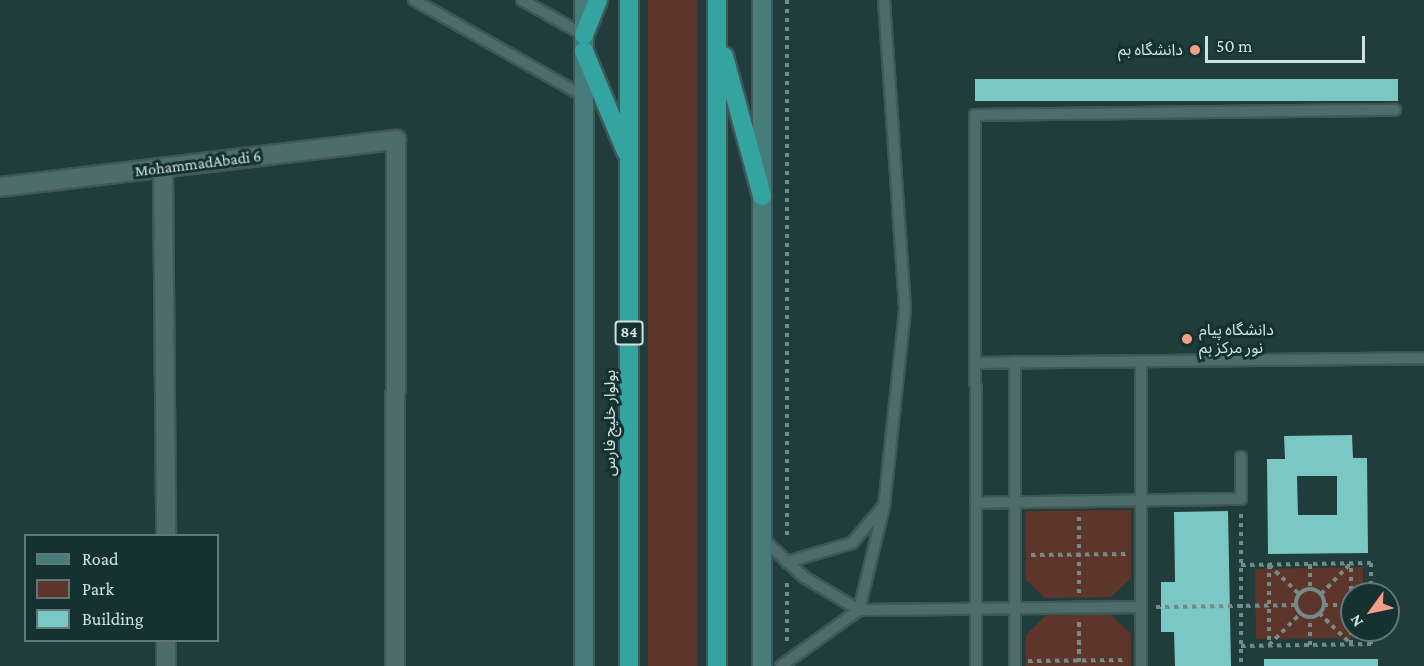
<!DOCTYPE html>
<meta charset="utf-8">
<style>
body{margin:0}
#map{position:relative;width:1424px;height:666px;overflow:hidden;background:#203c3b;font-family:"Crimson Pro","Noto Sans Arabic",serif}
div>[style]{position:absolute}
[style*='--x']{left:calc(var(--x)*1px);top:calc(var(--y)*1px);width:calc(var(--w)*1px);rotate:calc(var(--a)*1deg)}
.green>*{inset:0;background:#5d352b;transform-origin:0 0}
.building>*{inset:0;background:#7ac7c4;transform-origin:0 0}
.path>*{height:4px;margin-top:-2px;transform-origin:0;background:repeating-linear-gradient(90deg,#758b8a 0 4.5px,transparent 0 9px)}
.path>.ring{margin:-2px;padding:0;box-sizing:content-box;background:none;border:4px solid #758b8a;border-radius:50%}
.roads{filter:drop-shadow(2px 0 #3f5857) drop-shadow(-2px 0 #3f5857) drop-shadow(0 2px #3f5857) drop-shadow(0 -2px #3f5857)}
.lane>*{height:10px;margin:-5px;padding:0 5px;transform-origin:5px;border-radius:5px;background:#4e6c6a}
.street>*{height:18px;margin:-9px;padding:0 9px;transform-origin:9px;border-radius:9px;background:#4e6c6a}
.secondary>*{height:18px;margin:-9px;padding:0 9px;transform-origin:9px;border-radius:9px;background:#467d7a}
.highway>*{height:18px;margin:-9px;padding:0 9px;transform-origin:9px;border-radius:9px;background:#34a4a1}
.dots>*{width:16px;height:16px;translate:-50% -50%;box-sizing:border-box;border:3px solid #153231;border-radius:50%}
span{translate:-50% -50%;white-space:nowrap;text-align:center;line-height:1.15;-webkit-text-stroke:6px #153231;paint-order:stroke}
.shield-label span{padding:2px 4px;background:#153231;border:2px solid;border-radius:4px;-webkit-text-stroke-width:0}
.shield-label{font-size:15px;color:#d1e1e0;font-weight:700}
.poi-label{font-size:16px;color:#d1e1e0}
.right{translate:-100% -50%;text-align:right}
.left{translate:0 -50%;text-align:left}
.street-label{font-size:16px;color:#d1e1e0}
.legend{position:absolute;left:24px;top:534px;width:195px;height:108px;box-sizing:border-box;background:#153231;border:2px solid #607877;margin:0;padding:8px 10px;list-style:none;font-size:18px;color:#d1e1e0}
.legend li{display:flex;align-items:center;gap:12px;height:30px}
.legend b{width:30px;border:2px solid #607877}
.north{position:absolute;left:1340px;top:582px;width:60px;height:60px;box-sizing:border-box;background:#153231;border:2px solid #607877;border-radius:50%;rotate:237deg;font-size:16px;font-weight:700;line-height:24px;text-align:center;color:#d1e1e0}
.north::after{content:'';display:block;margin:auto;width:21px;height:27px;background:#f49e88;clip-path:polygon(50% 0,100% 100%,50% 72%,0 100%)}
.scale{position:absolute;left:1205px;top:36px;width:160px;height:27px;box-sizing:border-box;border:3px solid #d1e1e0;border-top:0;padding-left:8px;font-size:18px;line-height:21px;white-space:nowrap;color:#d1e1e0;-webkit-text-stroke:4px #153231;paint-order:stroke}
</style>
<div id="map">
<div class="green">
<i style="left:648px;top:0;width:50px;height:666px"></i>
<i style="clip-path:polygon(1131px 510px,1131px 578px,1111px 597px,1045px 598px,1026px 580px,1026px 511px)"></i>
<i style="clip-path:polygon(1363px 567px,1363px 594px,1352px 594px,1352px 630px,1364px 630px,1364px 638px,1256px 639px,1255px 569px)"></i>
<i style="clip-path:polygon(1046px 615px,1111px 615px,1131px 634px,1131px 666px,1026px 666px,1026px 635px)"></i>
</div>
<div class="building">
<i style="left:1398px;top:79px;width:22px;height:423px;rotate:90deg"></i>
<i style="clip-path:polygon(evenodd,1352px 435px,1353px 458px,1367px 458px,1368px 553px,1268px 554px,1267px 459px,1285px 459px,1284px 436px,1352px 435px,1297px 476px,1337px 476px,1337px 515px,1298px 515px,1297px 476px)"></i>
<i style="clip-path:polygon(1228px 511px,1231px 666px,1175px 666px,1174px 632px,1161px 632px,1161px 582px,1175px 582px,1174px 512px)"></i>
<i style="left:1264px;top:659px;width:114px;height:7px"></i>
</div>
<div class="path">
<i style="--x:787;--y:0;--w:539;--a:90"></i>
<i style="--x:1241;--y:514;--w:152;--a:90"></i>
<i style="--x:1079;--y:517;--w:76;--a:90"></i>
<i style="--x:1031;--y:555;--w:97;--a:-0.6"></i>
<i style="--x:1269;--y:564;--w:81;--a:90"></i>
<i style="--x:1310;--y:564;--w:25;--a:90"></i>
<i style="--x:1241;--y:565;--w:130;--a:-0.9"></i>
<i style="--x:1371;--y:563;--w:31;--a:90"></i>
<i style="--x:1269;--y:565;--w:42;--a:44"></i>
<i style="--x:787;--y:583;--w:61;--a:90"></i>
<i class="ring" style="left:1296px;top:589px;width:24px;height:24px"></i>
<i style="--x:1321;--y:594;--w:43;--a:-45.9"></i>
<i style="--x:1324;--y:605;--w:28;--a:0"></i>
<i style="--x:1156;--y:607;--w:140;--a:-0.8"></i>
<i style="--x:1319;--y:613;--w:45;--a:44.1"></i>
<i style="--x:1079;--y:622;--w:44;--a:90"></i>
<i style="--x:1351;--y:644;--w:81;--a:-90"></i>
<i style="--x:1269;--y:645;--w:45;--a:-45"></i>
<i style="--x:1310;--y:645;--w:29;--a:-90"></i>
<i style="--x:1241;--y:646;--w:130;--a:-0.9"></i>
<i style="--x:1371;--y:644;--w:14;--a:-90"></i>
<i style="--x:1028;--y:661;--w:97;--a:-0.6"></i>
</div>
<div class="roads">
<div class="lane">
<i style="--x:414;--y:0;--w:195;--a:29.5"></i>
<i style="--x:522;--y:0;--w:71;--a:29.4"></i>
<i style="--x:884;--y:0;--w:311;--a:86.1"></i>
<i style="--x:905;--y:310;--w:197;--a:96.1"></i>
<i style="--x:884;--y:506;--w:107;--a:103.5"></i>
<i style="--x:859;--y:610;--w:282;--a:-0.6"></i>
<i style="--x:1141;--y:361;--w:305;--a:90"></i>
<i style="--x:1015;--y:362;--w:304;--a:90"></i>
<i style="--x:976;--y:363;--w:448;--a:-0.6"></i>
<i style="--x:976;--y:503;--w:265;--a:-0.9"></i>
<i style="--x:1241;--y:499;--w:42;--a:-90"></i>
<i style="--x:762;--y:538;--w:57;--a:42.9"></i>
<i style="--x:804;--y:577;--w:64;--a:31"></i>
<i style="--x:859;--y:610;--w:96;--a:144.3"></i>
<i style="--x:787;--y:562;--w:68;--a:-16.3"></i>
<i style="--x:852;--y:543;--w:46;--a:-49.4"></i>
<i style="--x:976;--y:666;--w:551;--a:-90.1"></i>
<i style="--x:975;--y:115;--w:420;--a:-0.7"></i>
</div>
<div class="street">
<i style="--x:163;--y:168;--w:368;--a:89.5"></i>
<i style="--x:0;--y:187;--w:399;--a:-6.8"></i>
<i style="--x:396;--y:140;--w:526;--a:90.11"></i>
<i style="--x:166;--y:640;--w:26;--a:90"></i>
</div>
<div class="secondary">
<i style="--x:584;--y:666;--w:666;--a:-90"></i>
<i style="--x:762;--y:666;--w:666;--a:-90"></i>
</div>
<div class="highway">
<i style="--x:584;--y:35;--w:38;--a:-68"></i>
<i style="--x:584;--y:51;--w:109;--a:67.4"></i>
<i style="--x:724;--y:56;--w:145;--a:74.8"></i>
<i style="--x:629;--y:666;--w:666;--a:-90"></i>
<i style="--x:717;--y:666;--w:666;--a:-90"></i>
</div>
</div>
<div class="dots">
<i style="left:1195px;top:50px;background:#f49e88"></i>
<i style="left:1187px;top:339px;background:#f49e88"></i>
</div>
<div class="shield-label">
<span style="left:629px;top:333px">84</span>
</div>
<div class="poi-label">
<span class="right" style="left:1183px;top:50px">دانشگاه بم</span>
<span class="left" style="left:1199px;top:339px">دانشگاه پیام<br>نور مرکز بم</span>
</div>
<div class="street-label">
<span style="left:198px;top:164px;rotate:-7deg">MohammadAbadi 6</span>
<span style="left:610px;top:423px;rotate:-90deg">بولوار خلیج فارس</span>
</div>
<ul class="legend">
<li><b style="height:8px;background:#467d7a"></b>Road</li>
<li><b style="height:16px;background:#5d352b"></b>Park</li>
<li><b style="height:16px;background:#7ac7c4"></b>Building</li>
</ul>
<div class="north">N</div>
<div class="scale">50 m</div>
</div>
